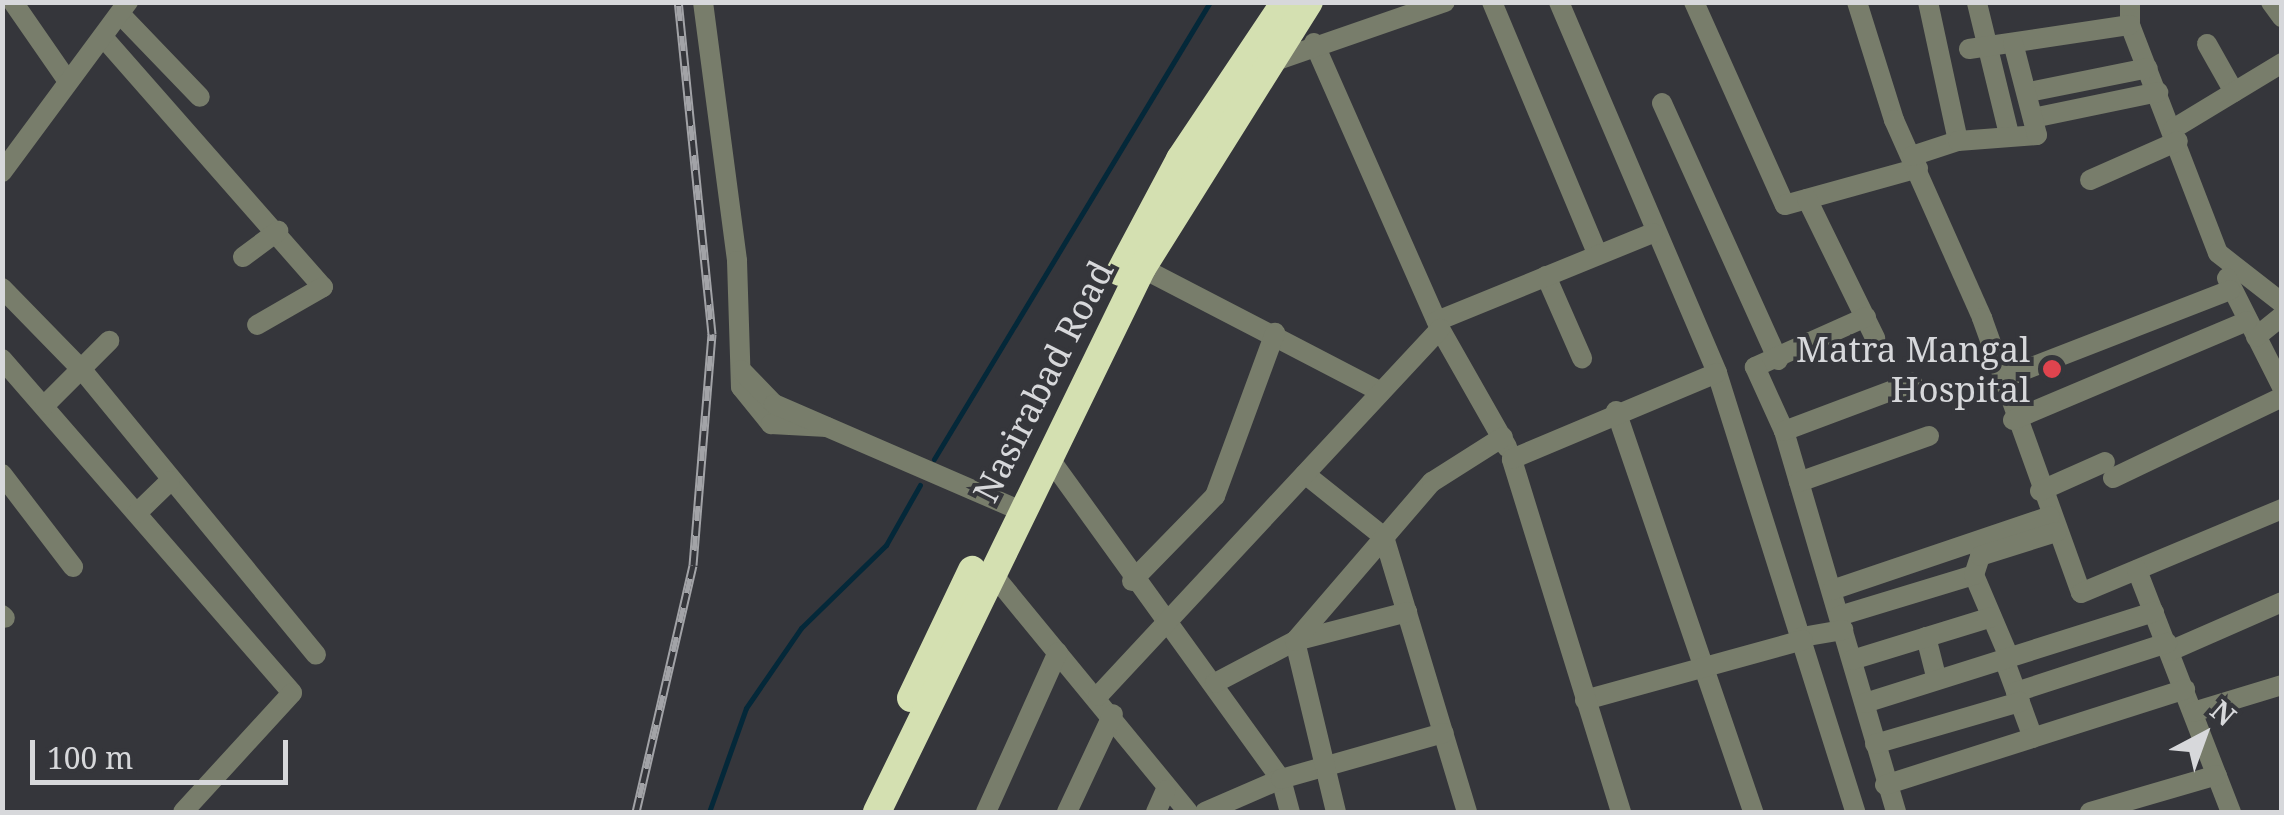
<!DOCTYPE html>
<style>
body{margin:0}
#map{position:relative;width:2284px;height:815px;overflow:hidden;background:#35363b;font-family:"Noto Serif",serif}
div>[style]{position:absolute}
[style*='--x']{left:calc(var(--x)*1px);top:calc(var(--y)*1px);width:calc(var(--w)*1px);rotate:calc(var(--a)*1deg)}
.stream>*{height:5px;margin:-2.5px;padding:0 2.5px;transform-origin:2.5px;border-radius:2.5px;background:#042839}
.minor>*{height:20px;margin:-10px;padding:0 10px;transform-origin:10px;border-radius:10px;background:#787d6b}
.highway>*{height:28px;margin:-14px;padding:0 14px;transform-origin:14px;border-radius:14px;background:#d4e0b1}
.rail>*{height:9px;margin-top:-4.5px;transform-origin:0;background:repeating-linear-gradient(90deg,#35363b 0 15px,#a2a3a7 0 30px);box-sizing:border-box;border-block:2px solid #a2a3a7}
.dots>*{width:28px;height:28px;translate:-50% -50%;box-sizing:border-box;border:5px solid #35363b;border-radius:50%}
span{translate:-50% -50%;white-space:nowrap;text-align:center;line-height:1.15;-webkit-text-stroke:8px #35363b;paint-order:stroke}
.poi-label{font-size:35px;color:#d7d8db}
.right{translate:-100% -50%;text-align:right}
.street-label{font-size:35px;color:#d7d8db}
.frame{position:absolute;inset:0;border:5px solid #d7d8db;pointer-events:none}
.north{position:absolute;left:2154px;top:685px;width:100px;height:100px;-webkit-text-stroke:8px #35363b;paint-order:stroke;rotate:41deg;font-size:28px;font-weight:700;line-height:40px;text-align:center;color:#d7d8db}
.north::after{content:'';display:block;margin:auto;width:35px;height:45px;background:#d7d8db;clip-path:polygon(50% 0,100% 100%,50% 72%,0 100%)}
.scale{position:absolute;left:30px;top:740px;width:258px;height:45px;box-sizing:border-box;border:5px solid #d7d8db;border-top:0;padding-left:12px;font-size:30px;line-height:35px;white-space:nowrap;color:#d7d8db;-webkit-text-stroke:8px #35363b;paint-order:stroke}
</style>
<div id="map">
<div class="stream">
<i style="--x:934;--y:459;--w:534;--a:-58.87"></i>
<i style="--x:709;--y:812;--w:110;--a:-70.4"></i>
<i style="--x:746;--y:708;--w:97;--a:-55.5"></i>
<i style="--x:801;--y:628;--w:119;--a:-44.3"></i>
<i style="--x:886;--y:545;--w:69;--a:-60.5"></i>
</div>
<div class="minor">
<i style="--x:13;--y:2;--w:95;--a:55.3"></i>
<i style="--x:703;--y:2;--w:261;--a:82.5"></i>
<i style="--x:737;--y:261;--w:126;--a:88.2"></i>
<i style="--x:741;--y:387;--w:48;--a:51"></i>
<i style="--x:771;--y:424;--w:56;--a:3.1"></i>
<i style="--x:1492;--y:2;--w:274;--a:67.3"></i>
<i style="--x:1559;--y:2;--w:403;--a:66.9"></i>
<i style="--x:1717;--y:373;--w:460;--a:72.5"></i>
<i style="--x:1694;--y:2;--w:222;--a:65.9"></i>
<i style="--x:1785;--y:205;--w:138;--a:-15.5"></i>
<i style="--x:1857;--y:2;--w:124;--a:72.6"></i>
<i style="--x:1894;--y:120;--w:217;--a:66"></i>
<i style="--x:1982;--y:318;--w:292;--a:70.2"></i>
<i style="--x:2081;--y:593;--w:218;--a:-22.7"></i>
<i style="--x:1928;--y:2;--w:142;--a:77.8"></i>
<i style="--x:2130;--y:2;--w:23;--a:90"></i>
<i style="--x:2130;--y:25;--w:244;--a:68.9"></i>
<i style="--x:2218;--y:253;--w:81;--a:38"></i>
<i style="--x:2271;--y:2;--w:19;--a:54"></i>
<i style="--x:1977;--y:3;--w:135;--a:76.3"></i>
<i style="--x:120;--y:14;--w:115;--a:46.1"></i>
<i style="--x:103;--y:37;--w:333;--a:48.7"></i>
<i style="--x:323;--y:287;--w:76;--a:150.1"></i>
<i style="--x:1314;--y:43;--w:313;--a:66.2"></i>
<i style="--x:1440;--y:329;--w:136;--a:60.4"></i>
<i style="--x:2207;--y:44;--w:55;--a:60.6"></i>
<i style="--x:1969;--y:49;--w:163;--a:-8.5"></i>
<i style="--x:1269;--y:63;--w:186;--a:-19.1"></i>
<i style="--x:2029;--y:92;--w:121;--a:-11.4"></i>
<i style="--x:1662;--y:103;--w:282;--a:65.7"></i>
<i style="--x:2033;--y:118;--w:128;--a:-11.7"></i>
<i style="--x:2173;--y:129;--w:127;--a:-31.2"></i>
<i style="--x:1912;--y:156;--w:48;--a:-18.1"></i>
<i style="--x:1958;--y:141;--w:79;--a:-4.3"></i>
<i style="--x:2037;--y:135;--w:95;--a:-104.6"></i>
<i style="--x:2;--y:172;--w:212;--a:-53.5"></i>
<i style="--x:2090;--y:180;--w:96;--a:-23.9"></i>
<i style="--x:1807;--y:199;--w:155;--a:63.9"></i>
<i style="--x:243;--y:257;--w:44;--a:-36.6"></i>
<i style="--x:1142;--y:268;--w:269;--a:27.4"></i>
<i style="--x:1546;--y:276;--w:90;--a:66.3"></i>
<i style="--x:2227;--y:278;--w:122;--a:63.2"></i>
<i style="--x:2;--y:288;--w:116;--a:45.7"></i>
<i style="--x:83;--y:371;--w:367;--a:50.6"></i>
<i style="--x:1866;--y:317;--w:122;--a:155.8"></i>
<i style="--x:1755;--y:367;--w:70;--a:65.6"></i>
<i style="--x:1784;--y:431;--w:397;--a:73.6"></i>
<i style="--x:1437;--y:321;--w:233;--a:-22.2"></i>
<i style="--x:2256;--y:337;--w:33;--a:-39"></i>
<i style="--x:2;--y:359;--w:442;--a:49"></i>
<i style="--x:292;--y:693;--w:161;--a:132.5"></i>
<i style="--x:741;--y:370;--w:47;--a:45.9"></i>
<i style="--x:774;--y:404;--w:267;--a:23.4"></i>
<i style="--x:2001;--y:379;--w:246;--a:-21.2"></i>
<i style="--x:45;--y:405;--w:91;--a:-45"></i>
<i style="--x:1616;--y:411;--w:424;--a:71.1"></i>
<i style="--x:2013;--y:420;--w:254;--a:-22.9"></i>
<i style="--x:1784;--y:431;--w:137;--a:-20.6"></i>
<i style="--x:1047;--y:455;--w:400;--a:54.2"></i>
<i style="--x:1281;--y:779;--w:34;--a:75"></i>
<i style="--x:2;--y:474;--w:117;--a:52.6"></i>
<i style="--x:1305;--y:474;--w:101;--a:38.6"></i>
<i style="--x:1384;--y:537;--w:287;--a:73.2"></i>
<i style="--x:2113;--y:478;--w:187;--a:-25.6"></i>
<i style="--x:1799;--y:482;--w:138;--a:-19.5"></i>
<i style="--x:2040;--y:491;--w:71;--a:-24"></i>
<i style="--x:137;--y:513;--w:46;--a:-44.1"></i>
<i style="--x:2137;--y:570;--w:260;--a:68.8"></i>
<i style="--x:991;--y:572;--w:310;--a:50.6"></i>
<i style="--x:1974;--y:575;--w:89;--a:66.9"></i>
<i style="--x:1132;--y:581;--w:119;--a:-45.7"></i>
<i style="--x:1215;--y:496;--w:174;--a:-69.8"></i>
<i style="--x:1832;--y:590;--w:230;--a:-18.7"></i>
<i style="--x:2;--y:615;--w:4;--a:45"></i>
<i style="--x:1839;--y:616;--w:141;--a:-16.9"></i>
<i style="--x:1974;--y:575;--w:20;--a:-72"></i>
<i style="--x:1980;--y:556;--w:80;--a:-17.5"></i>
<i style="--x:1802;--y:637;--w:42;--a:-9.7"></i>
<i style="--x:1926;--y:637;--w:44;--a:75.7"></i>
<i style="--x:2170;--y:651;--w:122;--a:-23.6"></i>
<i style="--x:2004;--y:659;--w:84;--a:69.8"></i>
<i style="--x:1852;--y:660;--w:146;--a:-17.1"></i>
<i style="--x:1215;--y:683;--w:90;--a:-27.7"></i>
<i style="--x:1295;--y:641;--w:116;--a:-14.5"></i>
<i style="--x:2016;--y:692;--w:159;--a:-18"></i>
<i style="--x:1098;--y:696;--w:502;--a:-47.02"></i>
<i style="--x:1585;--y:700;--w:226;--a:-15.4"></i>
<i style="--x:1865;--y:703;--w:303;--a:-17.5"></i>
<i style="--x:2193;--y:712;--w:93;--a:-16.9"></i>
<i style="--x:1875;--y:744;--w:151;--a:-16.2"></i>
<i style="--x:1885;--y:785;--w:315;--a:-17.7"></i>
<i style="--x:986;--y:812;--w:175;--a:-65.8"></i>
<i style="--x:1067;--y:812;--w:108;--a:-64.9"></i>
<i style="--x:1156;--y:812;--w:24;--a:-66"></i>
<i style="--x:1205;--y:812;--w:83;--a:-23.5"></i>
<i style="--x:1281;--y:779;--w:169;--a:-15.8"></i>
<i style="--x:1336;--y:812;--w:176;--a:-103.5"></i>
<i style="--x:1295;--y:641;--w:210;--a:-49.3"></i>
<i style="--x:1432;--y:482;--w:84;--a:-32.4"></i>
<i style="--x:1621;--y:812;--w:369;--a:-107.2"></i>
<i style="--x:1512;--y:459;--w:222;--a:-22.8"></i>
<i style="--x:2090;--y:812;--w:132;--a:-16.2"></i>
</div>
<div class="highway">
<i style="--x:1120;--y:272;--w:128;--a:-62"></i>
<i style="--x:1180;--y:159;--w:189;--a:-56.2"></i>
<i style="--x:911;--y:698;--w:142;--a:-64.5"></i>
<i style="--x:877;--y:812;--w:605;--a:-64.03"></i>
<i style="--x:1142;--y:268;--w:314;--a:-57.9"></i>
</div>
<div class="rail">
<i style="--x:636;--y:812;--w:253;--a:-77"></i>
<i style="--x:693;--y:565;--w:232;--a:-85.3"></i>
<i style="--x:712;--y:334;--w:334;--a:-95.8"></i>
</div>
<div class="dots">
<i style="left:2052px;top:369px;background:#e0444e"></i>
</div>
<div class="poi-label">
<span class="right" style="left:2030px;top:369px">Matra Mangal<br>Hospital</span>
</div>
<div class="street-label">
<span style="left:1043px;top:381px;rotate:-63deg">Nasirabad Road</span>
</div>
<div class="frame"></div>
<div class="north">N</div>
<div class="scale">100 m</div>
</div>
